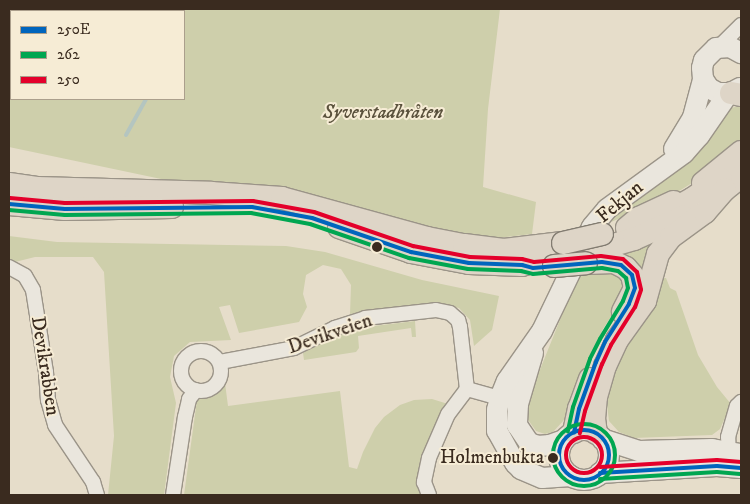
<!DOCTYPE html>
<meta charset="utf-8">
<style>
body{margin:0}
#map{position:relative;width:750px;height:504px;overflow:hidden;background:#e6ddca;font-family:"IM FELL DW Pica",serif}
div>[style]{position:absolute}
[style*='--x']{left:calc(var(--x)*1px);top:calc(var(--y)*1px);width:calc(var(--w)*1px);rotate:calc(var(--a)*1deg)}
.green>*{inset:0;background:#cecfab}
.water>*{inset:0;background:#b4c5c0;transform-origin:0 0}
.stream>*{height:4px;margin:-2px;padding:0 2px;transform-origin:2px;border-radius:2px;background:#b4c5c0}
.roads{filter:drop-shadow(1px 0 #9b9488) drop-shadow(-1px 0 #9b9488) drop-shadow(0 1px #9b9488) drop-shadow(0 -1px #9b9488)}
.minor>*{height:14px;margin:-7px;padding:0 7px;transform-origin:7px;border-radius:7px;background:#eae6dd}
.minor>.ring{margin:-7px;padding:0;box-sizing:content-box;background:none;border:14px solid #eae6dd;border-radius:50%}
.secondary>*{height:20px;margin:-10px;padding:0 10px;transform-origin:10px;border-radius:10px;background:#eae6dd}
.secondary>.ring{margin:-10px;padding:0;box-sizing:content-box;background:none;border:20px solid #eae6dd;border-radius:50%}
.primary>*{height:22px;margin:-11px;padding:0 11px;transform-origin:11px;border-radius:11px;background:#ded5c7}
.bridges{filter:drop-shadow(1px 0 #827c71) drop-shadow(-1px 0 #827c71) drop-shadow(0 1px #827c71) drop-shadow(0 -1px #827c71)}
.primary-bridge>*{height:22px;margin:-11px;padding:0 11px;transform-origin:11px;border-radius:11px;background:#ded5c7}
.bus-1>*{height:4px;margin:-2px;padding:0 2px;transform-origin:2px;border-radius:2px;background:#0065bd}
.bus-1>.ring{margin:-2px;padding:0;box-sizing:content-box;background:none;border:4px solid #0065bd;border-radius:50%}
.bus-2>*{height:4px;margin:-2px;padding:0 2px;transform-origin:2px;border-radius:2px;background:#00a651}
.bus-2>.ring{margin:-2px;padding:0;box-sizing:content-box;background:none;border:4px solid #00a651;border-radius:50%}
.bus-3>*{height:4px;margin:-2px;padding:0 2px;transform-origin:2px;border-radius:2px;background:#e4002b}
.bus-3>.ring{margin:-2px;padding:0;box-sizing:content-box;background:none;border:4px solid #e4002b;border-radius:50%}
.dots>*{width:14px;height:14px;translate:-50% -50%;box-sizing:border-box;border:2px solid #f6ecd5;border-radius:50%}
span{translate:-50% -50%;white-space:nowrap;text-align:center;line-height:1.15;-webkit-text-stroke:4px #f6ecd5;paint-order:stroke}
.bus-label{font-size:19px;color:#3a2b1f}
.right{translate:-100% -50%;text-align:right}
.park-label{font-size:20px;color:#5a513c;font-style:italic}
.street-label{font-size:20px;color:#3a2b1f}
.frame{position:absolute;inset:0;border:10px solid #3a2b1f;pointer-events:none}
.legend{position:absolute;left:10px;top:10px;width:175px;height:90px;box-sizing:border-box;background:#f6ecd5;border:1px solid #ab9f8c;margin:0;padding:6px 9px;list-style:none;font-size:15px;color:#3a2b1f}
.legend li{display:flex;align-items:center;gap:10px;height:25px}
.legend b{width:25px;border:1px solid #ab9f8c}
</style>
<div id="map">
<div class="green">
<i style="clip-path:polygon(9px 9px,57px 9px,58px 11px,11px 11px,11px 99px,184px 99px,184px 11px,178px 11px,180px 9px,500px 9px,488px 109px,483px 187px,536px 202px,532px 234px,490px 239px,204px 188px,9px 147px)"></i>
<i style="clip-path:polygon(739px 106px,741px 107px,741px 145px,708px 173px,668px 198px,611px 222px,619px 212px,667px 179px,686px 162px,731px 108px)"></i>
<i style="clip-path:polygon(663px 234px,645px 277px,618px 253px)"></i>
<i style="clip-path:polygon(9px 236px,57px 242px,286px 246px,325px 252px,422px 280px,499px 296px,492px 330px,474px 346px,470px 320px,459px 308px,444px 305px,350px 314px,351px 285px,341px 269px,323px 265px,306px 275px,303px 294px,307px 307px,299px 322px,239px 333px,230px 305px,219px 307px,231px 340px,190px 342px,174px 356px,170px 377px,176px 403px,164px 495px,108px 495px,114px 436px,104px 272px,93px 257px,35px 257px,15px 262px,9px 261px)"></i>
<i style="clip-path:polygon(610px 272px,619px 275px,624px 281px,622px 300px,603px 329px,564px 420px,553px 432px,545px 434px,536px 431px,526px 417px,527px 402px,578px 275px)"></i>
<i style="clip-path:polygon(660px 278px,666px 278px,670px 288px,676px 291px,698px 355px,717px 387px,731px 404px,720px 429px,712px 435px,634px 438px,619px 432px,609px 421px,607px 405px,612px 373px)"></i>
<i style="clip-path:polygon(415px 321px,416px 337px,412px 337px,411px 328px,358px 336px,359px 348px,356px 352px,304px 360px,303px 353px,338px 333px,349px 329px)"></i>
<i style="clip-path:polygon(225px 383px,228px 406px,340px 391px,349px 467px,357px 469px,363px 452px,375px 428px,384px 417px,400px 405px,414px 400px,432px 399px,448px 404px,423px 495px,184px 495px,197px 400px,215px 395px)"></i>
</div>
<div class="water">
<i style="left:57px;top:9px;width:123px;height:2px"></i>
</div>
<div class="stream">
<i style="--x:126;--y:135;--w:41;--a:-60.9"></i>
</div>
<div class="roads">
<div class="minor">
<i style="--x:719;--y:47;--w:31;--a:-45"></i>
<i style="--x:9;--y:267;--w:18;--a:29"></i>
<i style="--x:25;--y:276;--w:16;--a:60"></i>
<i style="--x:33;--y:290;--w:83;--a:81"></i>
<i style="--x:46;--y:372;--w:28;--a:86"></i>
<i style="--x:48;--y:400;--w:26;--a:74"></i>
<i style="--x:55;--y:425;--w:69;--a:56.3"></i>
<i style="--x:93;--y:482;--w:14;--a:73"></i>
<i class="ring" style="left:181px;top:351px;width:26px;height:26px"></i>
<i style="--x:220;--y:362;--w:75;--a:-10.7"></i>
<i style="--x:294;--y:348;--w:46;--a:-26"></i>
<i style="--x:335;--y:328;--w:32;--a:-18"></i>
<i style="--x:365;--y:318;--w:71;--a:-6.4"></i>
<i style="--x:436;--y:310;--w:14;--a:12"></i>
<i style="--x:450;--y:313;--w:11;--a:41"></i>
<i style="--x:458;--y:320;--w:7;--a:74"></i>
<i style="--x:460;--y:327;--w:62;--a:83.6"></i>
<i style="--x:467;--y:389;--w:31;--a:127"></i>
<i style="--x:448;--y:414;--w:48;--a:113.4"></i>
<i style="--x:429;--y:458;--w:25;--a:102"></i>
<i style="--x:424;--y:482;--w:14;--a:69"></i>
<i style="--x:467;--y:389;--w:41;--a:15.4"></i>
<i style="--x:729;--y:460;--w:23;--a:-92"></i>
<i style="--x:728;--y:437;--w:32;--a:-74"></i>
<i style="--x:737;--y:406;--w:6;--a:-45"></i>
<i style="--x:173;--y:495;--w:79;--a:-81.3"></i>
<i style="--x:185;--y:417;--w:18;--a:-77"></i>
<i style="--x:189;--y:399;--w:11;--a:-52"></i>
</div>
<div class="secondary">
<i style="--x:740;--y:88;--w:10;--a:151"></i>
<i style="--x:731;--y:93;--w:13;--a:180"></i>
<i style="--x:718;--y:93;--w:10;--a:-151"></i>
<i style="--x:709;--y:88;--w:11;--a:-124"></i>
<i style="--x:703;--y:79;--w:11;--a:-95"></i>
<i style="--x:702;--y:68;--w:8;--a:-76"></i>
<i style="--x:704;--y:60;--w:17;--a:-45"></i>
<i style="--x:716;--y:48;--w:14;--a:-4"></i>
<i style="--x:730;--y:47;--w:13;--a:29"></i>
<i style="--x:674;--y:149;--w:37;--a:-59"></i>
<i style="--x:693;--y:117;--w:39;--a:-75"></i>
<i style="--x:533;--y:353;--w:53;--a:106.4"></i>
<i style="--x:518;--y:404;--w:21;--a:93"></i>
<i style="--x:517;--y:425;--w:22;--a:56"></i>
<i style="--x:529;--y:443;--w:9;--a:18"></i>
<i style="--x:538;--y:446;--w:12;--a:-5"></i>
<i style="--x:550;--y:445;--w:15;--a:-20"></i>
<i class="ring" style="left:559px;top:430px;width:30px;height:30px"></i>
<i style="--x:602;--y:439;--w:39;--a:18"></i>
<i style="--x:639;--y:451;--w:73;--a:-1.6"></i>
<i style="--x:712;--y:449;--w:29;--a:10"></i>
<i style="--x:600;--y:473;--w:117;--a:-3.4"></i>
<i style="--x:717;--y:466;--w:24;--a:5"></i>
<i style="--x:571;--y:476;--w:29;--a:176"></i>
<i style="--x:542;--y:478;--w:23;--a:-157"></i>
<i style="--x:521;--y:469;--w:8;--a:-135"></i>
<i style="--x:515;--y:463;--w:37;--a:-119"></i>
<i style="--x:497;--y:431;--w:21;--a:-90"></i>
<i style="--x:497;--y:410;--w:12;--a:-76"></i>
<i style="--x:500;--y:398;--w:18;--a:-68"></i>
<i style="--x:507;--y:381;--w:61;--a:-55"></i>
<i style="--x:542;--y:331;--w:115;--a:-64.3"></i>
<i style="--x:592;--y:227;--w:23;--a:-50"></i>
<i style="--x:607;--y:209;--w:95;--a:-36"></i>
<i style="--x:684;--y:153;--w:23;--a:-49"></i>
<i style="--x:699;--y:136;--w:51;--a:-55.4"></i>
</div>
<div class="primary">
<i style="--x:731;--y:93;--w:10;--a:11"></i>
<i style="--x:703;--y:183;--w:49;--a:-39.2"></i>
<i style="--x:9;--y:184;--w:28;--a:8"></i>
<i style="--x:37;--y:188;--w:174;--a:1.6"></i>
<i style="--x:211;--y:193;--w:71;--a:4"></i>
<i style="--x:282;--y:198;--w:150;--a:15.4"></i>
<i style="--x:427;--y:238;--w:38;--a:11"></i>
<i style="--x:464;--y:245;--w:40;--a:7.1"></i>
<i style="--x:504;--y:250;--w:59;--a:-6.8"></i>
<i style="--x:713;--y:199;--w:36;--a:-39"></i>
<i style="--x:9;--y:204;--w:56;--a:5.1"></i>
<i style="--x:65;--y:209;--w:107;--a:-1.1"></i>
<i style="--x:661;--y:216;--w:35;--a:-29"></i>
<i style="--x:692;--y:199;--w:35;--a:-35"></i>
<i style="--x:339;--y:227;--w:76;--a:19.1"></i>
<i style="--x:411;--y:252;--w:59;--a:10.7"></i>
<i style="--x:469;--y:263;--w:53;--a:2.2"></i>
<i style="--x:522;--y:265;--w:13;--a:-18"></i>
<i style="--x:534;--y:261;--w:17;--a:-7"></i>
<i style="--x:627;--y:228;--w:16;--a:-40"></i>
<i style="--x:639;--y:218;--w:38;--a:-25"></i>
<i style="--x:593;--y:251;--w:43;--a:-16.3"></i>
<i style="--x:634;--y:239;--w:54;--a:-24.2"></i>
<i style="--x:586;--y:263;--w:28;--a:-2"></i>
<i style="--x:614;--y:262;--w:13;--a:27"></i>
<i style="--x:626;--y:268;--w:9;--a:49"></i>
<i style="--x:632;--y:275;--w:13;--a:77"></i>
<i style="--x:635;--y:288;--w:27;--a:117"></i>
<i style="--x:574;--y:432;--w:24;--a:-78"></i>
<i style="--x:579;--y:409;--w:32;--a:-70"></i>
<i style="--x:596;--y:433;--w:14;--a:-98"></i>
<i style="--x:594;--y:419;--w:22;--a:-85"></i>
<i style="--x:596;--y:397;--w:32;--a:-74"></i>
<i style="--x:605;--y:366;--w:29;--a:-65"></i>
<i style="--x:617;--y:340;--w:48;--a:-54.3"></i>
<i style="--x:645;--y:301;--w:49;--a:-74.5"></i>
<i style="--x:658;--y:254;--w:21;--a:-53"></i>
<i style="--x:671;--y:237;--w:42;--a:-36.3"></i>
<i style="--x:705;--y:212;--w:30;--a:-49"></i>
</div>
</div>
<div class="bridges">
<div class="primary-bridge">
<i style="--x:563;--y:243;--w:40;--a:-13"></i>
<i style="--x:554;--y:266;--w:32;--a:-5"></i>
</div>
</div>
<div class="bus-1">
<i style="--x:9;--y:204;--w:56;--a:5.1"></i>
<i style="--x:65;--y:209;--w:187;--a:-0.6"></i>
<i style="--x:252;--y:207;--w:61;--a:10.4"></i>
<i style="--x:312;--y:218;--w:105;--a:19"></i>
<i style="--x:411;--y:252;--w:59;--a:10.7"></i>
<i style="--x:469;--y:263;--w:53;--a:2.2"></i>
<i style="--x:522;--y:265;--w:11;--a:15"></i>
<i style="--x:533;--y:268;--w:69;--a:-5"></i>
<i style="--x:602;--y:262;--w:19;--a:9"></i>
<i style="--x:621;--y:265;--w:15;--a:42"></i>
<i style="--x:632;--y:275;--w:13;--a:77"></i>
<i style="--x:635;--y:288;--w:17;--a:111"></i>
<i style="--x:629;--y:304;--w:45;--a:122.3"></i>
<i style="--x:605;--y:342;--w:22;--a:114"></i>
<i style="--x:596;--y:362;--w:50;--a:109.9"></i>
<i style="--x:579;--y:409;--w:24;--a:102"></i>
<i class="ring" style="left:559px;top:430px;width:46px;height:46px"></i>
<i style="--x:600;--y:473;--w:117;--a:-3.4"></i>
<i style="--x:717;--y:466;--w:24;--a:5"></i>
</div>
<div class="bus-2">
<i style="--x:9;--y:210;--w:56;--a:5.1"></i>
<i style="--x:65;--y:215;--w:186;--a:-0.6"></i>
<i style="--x:251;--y:213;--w:60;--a:10.6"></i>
<i style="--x:310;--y:224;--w:105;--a:19"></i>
<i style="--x:409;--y:258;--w:60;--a:10.6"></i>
<i style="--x:468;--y:269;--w:53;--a:2.2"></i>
<i style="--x:521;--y:271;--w:12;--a:14"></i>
<i style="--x:533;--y:274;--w:69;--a:-5"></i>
<i style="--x:602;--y:268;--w:16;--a:11"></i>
<i style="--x:618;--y:271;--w:11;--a:41"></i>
<i style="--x:626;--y:278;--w:10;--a:79"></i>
<i style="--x:628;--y:288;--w:14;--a:111"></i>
<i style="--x:623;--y:301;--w:44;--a:121.2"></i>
<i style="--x:600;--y:339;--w:22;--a:117"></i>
<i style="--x:590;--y:359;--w:51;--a:109.5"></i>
<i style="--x:573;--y:407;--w:25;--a:102"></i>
<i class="ring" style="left:553px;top:424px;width:58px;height:58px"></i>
<i style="--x:600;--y:479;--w:117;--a:-3.4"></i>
<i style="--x:717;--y:472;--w:23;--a:5"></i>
</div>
<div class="bus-3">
<i style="--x:10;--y:198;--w:55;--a:5.2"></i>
<i style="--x:65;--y:203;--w:188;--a:-0.6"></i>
<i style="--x:253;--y:201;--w:62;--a:10.2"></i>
<i style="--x:314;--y:212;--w:105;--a:19"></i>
<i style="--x:413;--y:246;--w:58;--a:10.9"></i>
<i style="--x:470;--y:257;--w:52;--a:2.2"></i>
<i style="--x:522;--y:259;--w:12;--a:14"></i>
<i style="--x:534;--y:262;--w:67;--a:-5.1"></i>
<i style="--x:601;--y:256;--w:22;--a:8"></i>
<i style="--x:623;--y:259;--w:19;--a:43"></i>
<i style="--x:637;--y:272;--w:18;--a:77"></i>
<i style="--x:641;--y:290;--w:18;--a:109"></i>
<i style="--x:635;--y:307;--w:45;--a:122.3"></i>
<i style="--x:611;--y:345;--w:21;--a:115"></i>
<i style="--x:602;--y:364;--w:50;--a:109.9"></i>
<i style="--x:585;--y:411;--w:23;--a:103"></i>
<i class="ring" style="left:566px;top:437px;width:32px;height:32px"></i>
<i style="--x:600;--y:467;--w:117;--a:-3.4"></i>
<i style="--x:717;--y:460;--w:24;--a:5"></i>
</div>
<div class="dots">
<i style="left:377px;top:247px;background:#3a2b1f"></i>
<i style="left:553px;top:458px;background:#3a2b1f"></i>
</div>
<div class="bus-label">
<span class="right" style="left:544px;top:458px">Holmenbukta</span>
</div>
<div class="park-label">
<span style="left:383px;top:112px">Syverstadbråten</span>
</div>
<div class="street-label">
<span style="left:620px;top:202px;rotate:-40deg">Fekjan</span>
<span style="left:330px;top:334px;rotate:-19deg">Devikveien</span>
<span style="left:45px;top:366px;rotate:81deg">Devikrabben</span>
</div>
<div class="frame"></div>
<ul class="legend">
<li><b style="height:6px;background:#0065bd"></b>250E</li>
<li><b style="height:6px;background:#00a651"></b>262</li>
<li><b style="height:6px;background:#e4002b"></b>250</li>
</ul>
</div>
